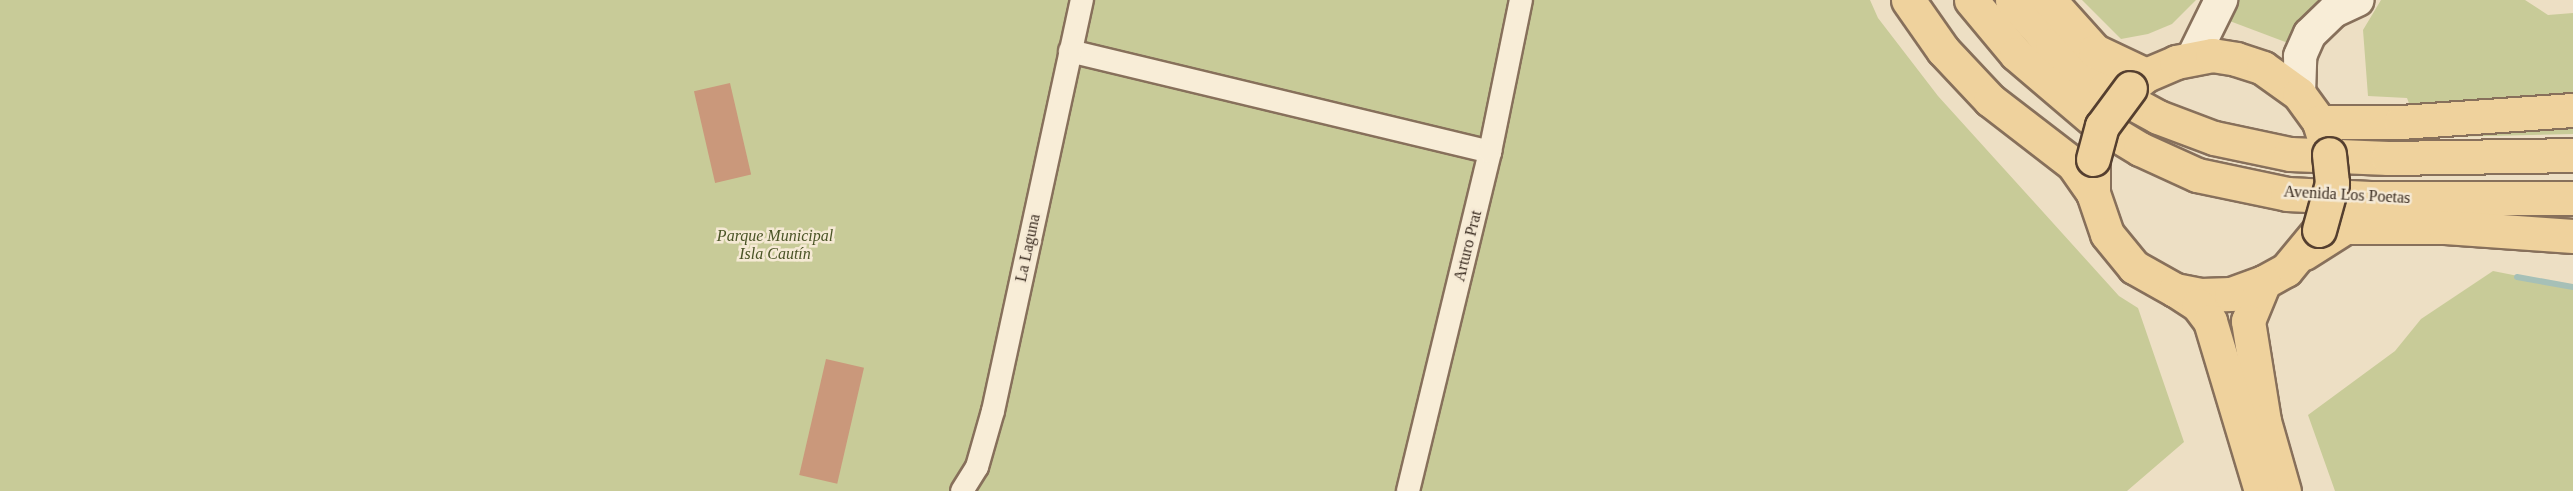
<!DOCTYPE html>
<meta charset="utf-8">
<style>
body{margin:0}
#map{position:relative;width:2573px;height:491px;overflow:hidden;background:#eddfc4;font-family:Georgia,serif}
div>[style]{position:absolute}
[style*='--x']{left:calc(var(--x)*1px);top:calc(var(--y)*1px);width:calc(var(--w)*1px);rotate:calc(var(--a)*1deg)}
.green>*{inset:0;background:#c8cb98}
.stream>*{height:6px;margin:-3px;padding:0 3px;transform-origin:3px;border-radius:3px;background:#a6c0b7}
.building>*{inset:0;background:#ca987b;transform-origin:0 0}
.roads{filter:drop-shadow(2px 0 #87705b) drop-shadow(-2px 0 #87705b) drop-shadow(0 2px #87705b) drop-shadow(0 -2px #87705b)}
.minor>*{height:22px;margin:-11px;padding:0 11px;transform-origin:11px;border-radius:11px;background:#f8edd7}
.secondary>*{height:32px;margin:-16px;padding:0 16px;transform-origin:16px;border-radius:16px;background:#f8edd7}
.primary>*{height:33px;margin:-16.5px;padding:0 16.5px;transform-origin:16.5px;border-radius:16.5px;background:#efd29d}
.bridges{filter:drop-shadow(2px 0 #553f2f) drop-shadow(-2px 0 #553f2f) drop-shadow(0 2px #553f2f) drop-shadow(0 -2px #553f2f)}
.primary-bridge>*{height:33px;margin:-16.5px;padding:0 16.5px;transform-origin:16.5px;border-radius:16.5px;background:#efd29d}
span{translate:-50% -50%;white-space:nowrap;text-align:center;line-height:1.15;-webkit-text-stroke:5px #f5e9d4;paint-order:stroke}
.street-label{font-size:16px;color:#382a1f}
.park-label{font-size:16px;color:#4a5426;font-style:italic}
</style>
<div id="map">
<div class="green">
<i style="clip-path:polygon(0 0,1870px 0,1878px 18px,1938px 96px,2119px 296px,2138px 308px,2184px 442px,2127px 491px,0 491px)"></i>
<i style="clip-path:polygon(2082px 0,2196px 0,2172px 24px,2148px 34px,2121px 39px)"></i>
<i style="clip-path:polygon(2237px 0,2326px 0,2288px 43px,2227px 20px)"></i>
<i style="clip-path:polygon(2381px 0,2525px 0,2548px 15px,2573px 13px,2573px 101px,2410px 106px,2407px 98px,2368px 96px,2363px 30px)"></i>
<i style="clip-path:polygon(2573px 117px,2573px 134px,2401px 138px)"></i>
<i style="clip-path:polygon(2493px 271px,2573px 287px,2573px 491px,2335px 491px,2308px 415px,2395px 351px,2421px 319px)"></i>
</div>
<div class="stream">
<i style="--x:2517;--y:277;--w:57;--a:10.1"></i>
</div>
<div class="building">
<i style="left:730px;top:83px;width:94px;height:37px;rotate:77deg"></i>
<i style="left:826px;top:359px;width:39px;height:119px;rotate:13deg"></i>
</div>
<div class="roads">
<div class="minor">
<i style="--x:1070;--y:51;--w:432;--a:13.5"></i>
<i style="--x:962;--y:491;--w:28;--a:-58"></i>
<i style="--x:977;--y:467;--w:58;--a:-74.1"></i>
<i style="--x:993;--y:411;--w:421;--a:-77.8"></i>
<i style="--x:1408;--y:491;--w:349;--a:-76.4"></i>
<i style="--x:1490;--y:152;--w:155;--a:-78.5"></i>
</div>
<div class="secondary">
<i style="--x:2193;--y:57;--w:64;--a:-63.8"></i>
<i style="--x:2299;--y:94;--w:38;--a:-88"></i>
<i style="--x:2300;--y:56;--w:24;--a:-66"></i>
<i style="--x:2310;--y:34;--w:33;--a:-44"></i>
<i style="--x:2334;--y:11;--w:26;--a:-25"></i>
</div>
<div class="primary">
<i style="--x:1908;--y:0;--w:61;--a:55"></i>
<i style="--x:1943;--y:50;--w:69;--a:46.8"></i>
<i style="--x:1990;--y:100;--w:105;--a:37.6"></i>
<i style="--x:2073;--y:164;--w:35;--a:55"></i>
<i style="--x:1971;--y:0;--w:70;--a:50.2"></i>
<i style="--x:2016;--y:54;--w:106;--a:40.4"></i>
<i style="--x:2097;--y:123;--w:50;--a:31.2"></i>
<i style="--x:2140;--y:149;--w:63;--a:24.5"></i>
<i style="--x:2197;--y:175;--w:92;--a:11.9"></i>
<i style="--x:2287;--y:194;--w:83;--a:2.8"></i>
<i style="--x:2370;--y:198;--w:203;--a:0"></i>
<i style="--x:2012;--y:0;--w:60;--a:48.4"></i>
<i style="--x:2052;--y:45;--w:68;--a:39.1"></i>
<i style="--x:2105;--y:88;--w:60;--a:28.7"></i>
<i style="--x:2158;--y:117;--w:60;--a:20.6"></i>
<i style="--x:2214;--y:138;--w:78;--a:11.9"></i>
<i style="--x:2290;--y:154;--w:98;--a:2.3"></i>
<i style="--x:2388;--y:158;--w:185;--a:-0.9"></i>
<i style="--x:2049;--y:0;--w:69;--a:48"></i>
<i style="--x:2095;--y:51;--w:56;--a:25.2"></i>
<i style="--x:2130;--y:88;--w:21;--a:-39"></i>
<i style="--x:2146;--y:75;--w:33;--a:-23"></i>
<i style="--x:2176;--y:62;--w:37;--a:-11"></i>
<i style="--x:2212;--y:55;--w:24;--a:9"></i>
<i style="--x:2236;--y:59;--w:28;--a:18"></i>
<i style="--x:2263;--y:68;--w:44;--a:35.8"></i>
<i style="--x:2299;--y:94;--w:34;--a:54"></i>
<i style="--x:2319;--y:122;--w:34;--a:73"></i>
<i style="--x:2319;--y:122;--w:82;--a:0"></i>
<i style="--x:2401;--y:122;--w:172;--a:-4"></i>
<i style="--x:2093;--y:159;--w:34;--a:90"></i>
<i style="--x:2093;--y:193;--w:43;--a:71.1"></i>
<i style="--x:2107;--y:234;--w:43;--a:50.7"></i>
<i style="--x:2134;--y:267;--w:47;--a:29.3"></i>
<i style="--x:2175;--y:290;--w:26;--a:11"></i>
<i style="--x:2201;--y:295;--w:30;--a:-2"></i>
<i style="--x:2231;--y:294;--w:35;--a:-20"></i>
<i style="--x:2264;--y:282;--w:25;--a:-29"></i>
<i style="--x:2286;--y:270;--w:52;--a:-50.5"></i>
<i style="--x:2304;--y:253;--w:49;--a:-32.4"></i>
<i style="--x:2345;--y:227;--w:100;--a:0"></i>
<i style="--x:2445;--y:227;--w:128;--a:4"></i>
<i style="--x:2264;--y:282;--w:42;--a:112.3"></i>
<i style="--x:2248;--y:321;--w:101;--a:80.9"></i>
<i style="--x:2264;--y:421;--w:73;--a:74.1"></i>
<i style="--x:2175;--y:290;--w:27;--a:33"></i>
<i style="--x:2198;--y:305;--w:20;--a:53"></i>
<i style="--x:2210;--y:321;--w:177;--a:73.3"></i>
</div>
</div>
<div class="bridges">
<div class="primary-bridge">
<i style="--x:2093;--y:159;--w:34;--a:-75"></i>
<i style="--x:2102;--y:126;--w:47;--a:-53.6"></i>
<i style="--x:2319;--y:230;--w:49;--a:-74.5"></i>
<i style="--x:2332;--y:183;--w:29;--a:-96"></i>
</div>
</div>
<div class="street-label">
<span style="left:2347px;top:195px;rotate:3deg">Avenida Los Poetas</span>
<span style="left:1468px;top:246px;rotate:-76deg">Arturo Prat</span>
<span style="left:1028px;top:248px;rotate:-78deg">La Laguna</span>
</div>
<div class="park-label">
<span style="left:775px;top:245px">Parque Municipal<br>Isla Cautín</span>
</div>
</div>
